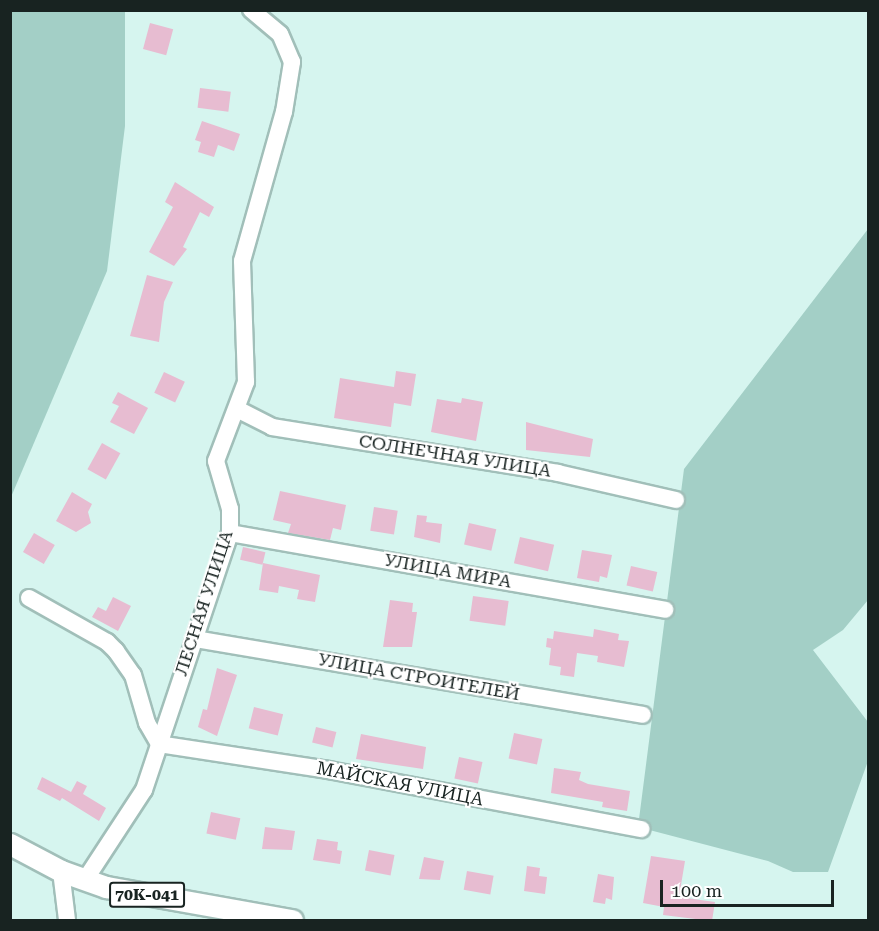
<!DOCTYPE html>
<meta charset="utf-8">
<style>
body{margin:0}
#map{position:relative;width:879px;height:931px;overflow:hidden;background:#d6f5ef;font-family:"Roboto Serif",serif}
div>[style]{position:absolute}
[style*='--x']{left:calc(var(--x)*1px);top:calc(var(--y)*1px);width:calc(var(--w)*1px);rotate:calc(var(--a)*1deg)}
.green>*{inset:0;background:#a3cfc6}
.building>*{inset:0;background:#e7bcd1;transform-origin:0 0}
.roads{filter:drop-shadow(2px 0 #a1bfb9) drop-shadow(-2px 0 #a1bfb9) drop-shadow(0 2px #a1bfb9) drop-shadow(0 -2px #a1bfb9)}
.minor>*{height:16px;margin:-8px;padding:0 8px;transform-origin:8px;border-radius:8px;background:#fff}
.major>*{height:21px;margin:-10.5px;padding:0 10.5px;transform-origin:10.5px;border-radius:10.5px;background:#fff}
span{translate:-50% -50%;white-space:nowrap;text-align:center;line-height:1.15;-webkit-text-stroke:4.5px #fff;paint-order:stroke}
.shield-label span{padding:2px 4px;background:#fff;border:2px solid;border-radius:4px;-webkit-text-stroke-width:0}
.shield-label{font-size:16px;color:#182321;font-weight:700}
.street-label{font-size:18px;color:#182321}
.frame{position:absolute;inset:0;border:12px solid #182321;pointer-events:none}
.scale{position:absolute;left:660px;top:880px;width:174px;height:27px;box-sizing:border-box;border:3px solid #182321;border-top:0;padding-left:8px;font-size:18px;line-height:21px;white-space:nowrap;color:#182321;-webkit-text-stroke:4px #fff;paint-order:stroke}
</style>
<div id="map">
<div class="green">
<i style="clip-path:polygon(11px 10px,125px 11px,125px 126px,107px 271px,11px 497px)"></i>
<i style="clip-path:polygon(868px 229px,868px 600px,843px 630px,813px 650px,868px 722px,868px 761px,828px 872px,793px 872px,768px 861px,638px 827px,684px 469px)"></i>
</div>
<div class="building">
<i style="left:150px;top:23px;width:24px;height:27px;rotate:15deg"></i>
<i style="left:200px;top:88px;width:31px;height:20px;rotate:7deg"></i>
<i style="clip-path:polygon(202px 121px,240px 134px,234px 151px,218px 145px,214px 157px,198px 152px,201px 142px,195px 140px)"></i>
<i style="clip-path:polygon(175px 182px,214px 207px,209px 217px,200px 212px,183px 247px,187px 249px,174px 266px,149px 252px,173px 207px,165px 202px)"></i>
<i style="clip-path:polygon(147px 275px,173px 282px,164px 302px,159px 342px,130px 336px)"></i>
<i style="clip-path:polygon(396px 371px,416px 374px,411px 406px,394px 403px,391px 427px,334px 418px,340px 378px,394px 387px)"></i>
<i style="left:164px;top:372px;width:23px;height:23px;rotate:25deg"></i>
<i style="clip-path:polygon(118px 392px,148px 408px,134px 434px,110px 422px,119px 406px,112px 403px)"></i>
<i style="clip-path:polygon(462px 398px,483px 402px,476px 441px,431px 432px,437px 399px,461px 403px)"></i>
<i style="clip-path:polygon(526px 422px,593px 439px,590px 457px,526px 450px)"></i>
<i style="left:102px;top:443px;width:21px;height:30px;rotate:29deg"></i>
<i style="clip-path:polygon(280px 491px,346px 505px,341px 530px,333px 528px,330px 540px,288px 533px,291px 524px,273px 520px)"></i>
<i style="clip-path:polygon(72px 492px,92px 504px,88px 512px,91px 523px,76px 532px,56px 521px)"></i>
<i style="left:374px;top:507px;width:24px;height:24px;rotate:9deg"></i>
<i style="clip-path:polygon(417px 515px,427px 516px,426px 522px,442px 524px,440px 543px,414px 537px)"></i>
<i style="left:469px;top:523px;width:28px;height:22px;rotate:13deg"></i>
<i style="left:34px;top:533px;width:24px;height:22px;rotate:30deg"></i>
<i style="left:520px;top:537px;width:35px;height:27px;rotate:13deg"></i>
<i style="left:243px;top:547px;width:23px;height:13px;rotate:13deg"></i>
<i style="clip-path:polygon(582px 550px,612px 555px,607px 578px,600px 576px,599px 582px,577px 578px)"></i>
<i style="clip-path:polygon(263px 563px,320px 575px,315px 602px,297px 599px,299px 590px,279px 586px,278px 593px,259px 590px)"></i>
<i style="left:631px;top:566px;width:27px;height:20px;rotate:13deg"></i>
<i style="left:473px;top:596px;width:36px;height:25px;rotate:8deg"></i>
<i style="clip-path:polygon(113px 597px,131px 606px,118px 631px,92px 617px,98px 607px,106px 611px)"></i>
<i style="clip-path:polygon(390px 600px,413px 603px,412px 612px,417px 612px,412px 647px,383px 647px)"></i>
<i style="clip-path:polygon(594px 629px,619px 634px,618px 640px,629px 641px,624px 667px,597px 662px,598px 656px,577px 653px,574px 677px,560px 675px,561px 667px,549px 665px,551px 648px,546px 647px,547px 638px,553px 639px,554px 631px,593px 637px)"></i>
<i style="clip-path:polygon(217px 668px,237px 675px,217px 736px,198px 727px,203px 709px,207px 710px)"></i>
<i style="left:254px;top:707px;width:30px;height:22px;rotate:14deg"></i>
<i style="left:316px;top:727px;width:21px;height:16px;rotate:14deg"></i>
<i style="left:514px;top:733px;width:29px;height:26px;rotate:12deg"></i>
<i style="clip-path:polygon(361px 734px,426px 747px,423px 769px,356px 759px)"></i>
<i style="left:459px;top:757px;width:24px;height:22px;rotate:12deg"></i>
<i style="clip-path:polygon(554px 768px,581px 772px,579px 780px,588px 784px,630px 791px,627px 811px,602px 807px,603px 802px,551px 793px)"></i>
<i style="clip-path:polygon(42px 777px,71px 792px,77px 781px,87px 786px,83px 794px,106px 808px,99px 821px,62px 798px,60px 801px,37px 789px)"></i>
<i style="left:211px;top:812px;width:30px;height:22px;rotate:12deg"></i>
<i style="clip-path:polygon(265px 827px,295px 831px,292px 850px,262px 849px)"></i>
<i style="clip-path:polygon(317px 839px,338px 842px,337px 850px,342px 851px,340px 864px,313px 860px)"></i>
<i style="left:369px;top:850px;width:26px;height:21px;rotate:11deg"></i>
<i style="clip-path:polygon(651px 856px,685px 861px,679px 897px,715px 902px,712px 921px,663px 915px,664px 907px,643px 903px)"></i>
<i style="clip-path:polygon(424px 857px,444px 861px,440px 880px,419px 879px)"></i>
<i style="clip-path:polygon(527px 866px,540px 868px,539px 876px,547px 877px,545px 894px,524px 891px)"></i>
<i style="left:467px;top:871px;width:27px;height:19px;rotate:10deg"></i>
<i style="clip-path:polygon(598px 874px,614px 877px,612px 900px,606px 898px,605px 904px,593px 902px)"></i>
</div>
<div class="roads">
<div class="minor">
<i style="--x:237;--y:409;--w:39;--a:27"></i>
<i style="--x:272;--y:427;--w:290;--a:9.1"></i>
<i style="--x:558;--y:473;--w:121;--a:12.9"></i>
<i style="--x:230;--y:533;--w:442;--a:10"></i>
<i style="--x:29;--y:598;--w:90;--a:29.4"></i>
<i style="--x:107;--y:642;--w:13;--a:45"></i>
<i style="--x:116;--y:651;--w:29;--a:55"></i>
<i style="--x:133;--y:675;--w:50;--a:73.7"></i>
<i style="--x:147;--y:723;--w:24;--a:60"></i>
<i style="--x:159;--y:744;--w:172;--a:8.7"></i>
<i style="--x:329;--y:770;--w:318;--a:10.7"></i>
<i style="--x:195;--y:639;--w:454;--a:9.6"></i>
<i style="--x:61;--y:871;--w:49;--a:83"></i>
<i style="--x:85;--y:880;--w:108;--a:-56.8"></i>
<i style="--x:144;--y:790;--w:271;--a:-71.5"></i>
<i style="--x:230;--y:533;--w:24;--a:-90"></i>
<i style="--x:230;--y:509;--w:50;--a:-106.3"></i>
<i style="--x:216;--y:461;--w:85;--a:-69.2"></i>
<i style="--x:246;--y:382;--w:121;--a:-91.9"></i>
<i style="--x:242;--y:261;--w:155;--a:-74.3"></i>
<i style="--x:284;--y:112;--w:51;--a:-80.9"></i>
<i style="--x:292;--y:62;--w:30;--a:-113"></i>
<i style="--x:280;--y:34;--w:38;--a:-140"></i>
</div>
<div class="major">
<i style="--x:10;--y:844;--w:58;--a:27.9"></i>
<i style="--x:61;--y:871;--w:48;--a:19.6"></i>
<i style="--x:106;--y:887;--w:189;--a:10.1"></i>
</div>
</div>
<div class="shield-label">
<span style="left:147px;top:895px">70К-041</span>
</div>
<div class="street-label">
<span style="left:455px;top:456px;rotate:9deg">СОЛНЕЧНАЯ УЛИЦА</span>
<span style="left:448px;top:571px;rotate:10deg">УЛИЦА МИРА</span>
<span style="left:204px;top:603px;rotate:-72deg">ЛЕСНАЯ УЛИЦА</span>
<span style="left:419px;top:677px;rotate:10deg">УЛИЦА СТРОИТЕЛЕЙ</span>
<span style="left:400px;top:784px;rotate:11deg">МАЙСКАЯ УЛИЦА</span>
</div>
<div class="frame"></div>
<div class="scale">100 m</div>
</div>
